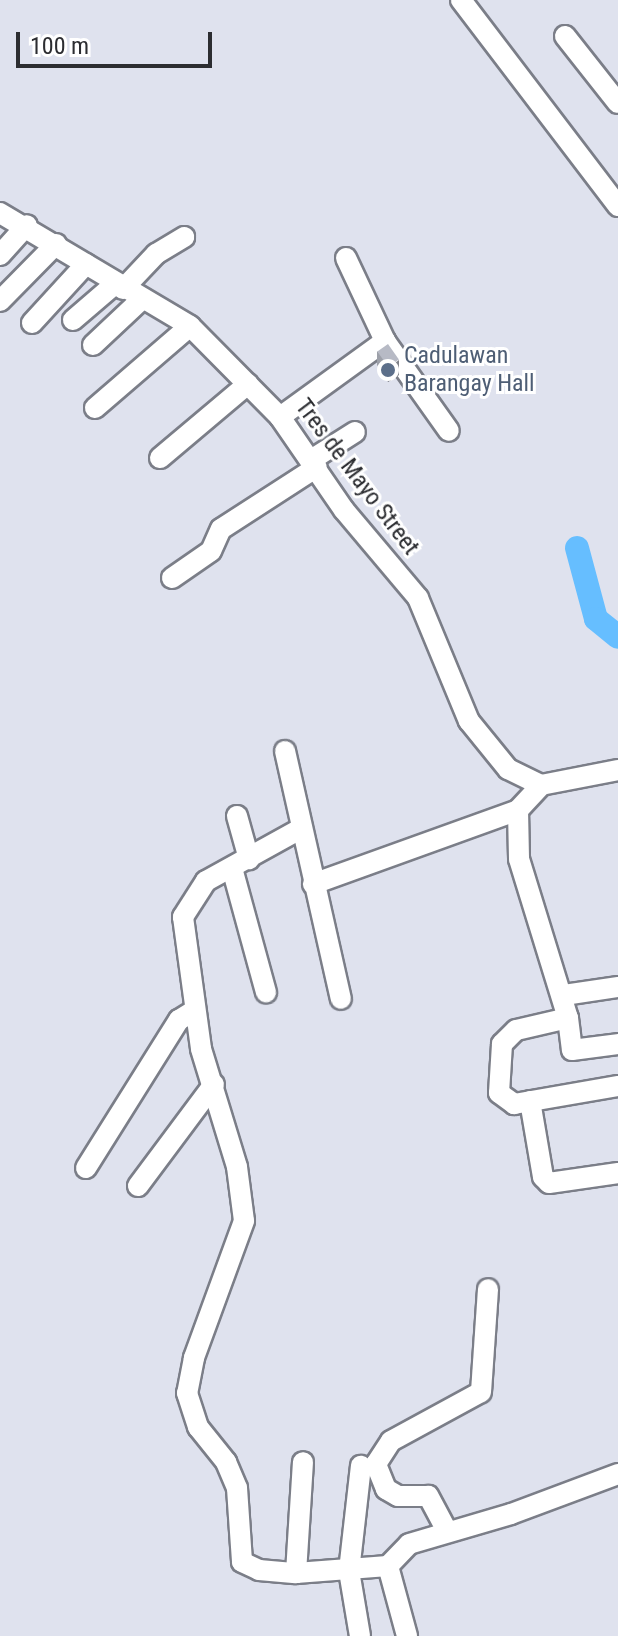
<!DOCTYPE html>
<style>
body{margin:0}
#map{position:relative;width:618px;height:1636px;overflow:hidden;background:#dfe2ee;font-family:"Roboto Condensed",sans-serif}
div>[style]{position:absolute}
[style*='--x']{left:calc(var(--x)*1px);top:calc(var(--y)*1px);width:calc(var(--w)*1px);rotate:calc(var(--a)*1deg)}
.river>*{height:24px;margin:-12px;padding:0 12px;transform-origin:12px;border-radius:12px;background:#66beff}
.roads{filter:drop-shadow(2px 0 #7b7e88) drop-shadow(-2px 0 #7b7e88) drop-shadow(0 2px #7b7e88) drop-shadow(0 -2px #7b7e88)}
.minor>*{height:20px;margin:-10px;padding:0 10px;transform-origin:10px;border-radius:10px;background:#fff}
.wall>*{inset:0;background:#9da0a9}
.shaded-wall>*{inset:0;background:#80828a}
.building>*{inset:0;background:#b7bac5;transform-origin:0 0}
.dots>*{width:22px;height:22px;translate:-50% -50%;box-sizing:border-box;border:4px solid #fff;border-radius:50%}
span{translate:-50% -50%;white-space:nowrap;text-align:center;line-height:1.15;-webkit-text-stroke:6px #fff;paint-order:stroke}
.service-label{font-size:24px;color:#4e5e75}
.left{translate:0 -50%;text-align:left}
.street-label{font-size:24px;color:#2c2d31}
.scale{position:absolute;left:16px;top:32px;width:196px;height:36px;box-sizing:border-box;border:4px solid #2c2d31;border-top:0;padding-left:10px;font-size:24px;line-height:28px;white-space:nowrap;color:#2c2d31;-webkit-text-stroke:6px #fff;paint-order:stroke}
</style>
<div id="map">
<div class="river">
<i style="--x:577;--y:548;--w:73;--a:75"></i>
<i style="--x:596;--y:619;--w:28;--a:39"></i>
</div>
<div class="roads">
<div class="minor">
<i style="--x:461;--y:0;--w:259;--a:52.7"></i>
<i style="--x:565;--y:36;--w:85;--a:51.7"></i>
<i style="--x:0;--y:213;--w:221;--a:30.7"></i>
<i style="--x:190;--y:326;--w:128;--a:45.3"></i>
<i style="--x:280;--y:417;--w:113;--a:55.5"></i>
<i style="--x:344;--y:510;--w:115;--a:49.9"></i>
<i style="--x:418;--y:598;--w:133;--a:67.5"></i>
<i style="--x:469;--y:721;--w:62;--a:50.9"></i>
<i style="--x:508;--y:769;--w:37;--a:26"></i>
<i style="--x:541;--y:785;--w:78;--a:-11"></i>
<i style="--x:0;--y:255;--w:40;--a:-48"></i>
<i style="--x:346;--y:258;--w:92;--a:64.8"></i>
<i style="--x:385;--y:341;--w:110;--a:54.6"></i>
<i style="--x:123;--y:289;--w:48;--a:-46.7"></i>
<i style="--x:156;--y:254;--w:33;--a:-31"></i>
<i style="--x:0;--y:301;--w:80;--a:-45.5"></i>
<i style="--x:73;--y:320;--w:55;--a:-40.6"></i>
<i style="--x:32;--y:323;--w:80;--a:-47.5"></i>
<i style="--x:93;--y:345;--w:67;--a:-43.2"></i>
<i style="--x:95;--y:408;--w:125;--a:-40.8"></i>
<i style="--x:280;--y:417;--w:130;--a:-35.9"></i>
<i style="--x:160;--y:458;--w:115;--a:-40.1"></i>
<i style="--x:311;--y:460;--w:52;--a:-32.5"></i>
<i style="--x:172;--y:578;--w:47;--a:-34.7"></i>
<i style="--x:211;--y:551;--w:24;--a:-66"></i>
<i style="--x:221;--y:529;--w:114;--a:-32.9"></i>
<i style="--x:285;--y:751;--w:254;--a:77.3"></i>
<i style="--x:518;--y:810;--w:49;--a:88.8"></i>
<i style="--x:519;--y:859;--w:166;--a:72.9"></i>
<i style="--x:568;--y:1018;--w:53;--a:167"></i>
<i style="--x:516;--y:1030;--w:20;--a:135"></i>
<i style="--x:502;--y:1044;--w:49;--a:93.5"></i>
<i style="--x:499;--y:1093;--w:19;--a:36"></i>
<i style="--x:514;--y:1104;--w:106;--a:-9.8"></i>
<i style="--x:237;--y:816;--w:45;--a:74.4"></i>
<i style="--x:302;--y:828;--w:110;--a:151.1"></i>
<i style="--x:206;--y:881;--w:43;--a:122.6"></i>
<i style="--x:183;--y:917;--w:133;--a:82.2"></i>
<i style="--x:201;--y:1049;--w:123;--a:73"></i>
<i style="--x:237;--y:1167;--w:54;--a:82.6"></i>
<i style="--x:244;--y:1221;--w:146;--a:110.1"></i>
<i style="--x:194;--y:1358;--w:36;--a:101"></i>
<i style="--x:187;--y:1393;--w:36;--a:72"></i>
<i style="--x:198;--y:1427;--w:45;--a:51.3"></i>
<i style="--x:226;--y:1462;--w:28;--a:67"></i>
<i style="--x:237;--y:1488;--w:74;--a:86.1"></i>
<i style="--x:242;--y:1562;--w:19;--a:25"></i>
<i style="--x:259;--y:1570;--w:37;--a:5"></i>
<i style="--x:296;--y:1573;--w:92;--a:-4.4"></i>
<i style="--x:388;--y:1566;--w:30;--a:-46"></i>
<i style="--x:409;--y:1544;--w:106;--a:-16.4"></i>
<i style="--x:511;--y:1514;--w:114;--a:-20.5"></i>
<i style="--x:232;--y:868;--w:129;--a:74.7"></i>
<i style="--x:313;--y:884;--w:218;--a:-19.8"></i>
<i style="--x:518;--y:810;--w:34;--a:-47"></i>
<i style="--x:564;--y:995;--w:55;--a:-8.4"></i>
<i style="--x:568;--y:1018;--w:32;--a:83"></i>
<i style="--x:572;--y:1050;--w:46;--a:-7.4"></i>
<i style="--x:530;--y:1101;--w:77;--a:80.3"></i>
<i style="--x:543;--y:1177;--w:8;--a:45"></i>
<i style="--x:549;--y:1183;--w:70;--a:-8.2"></i>
<i style="--x:86;--y:1168;--w:175;--a:-57.9"></i>
<i style="--x:179;--y:1020;--w:19;--a:-32"></i>
<i style="--x:138;--y:1186;--w:127;--a:-53.3"></i>
<i style="--x:447;--y:1531;--w:40;--a:-118"></i>
<i style="--x:428;--y:1496;--w:30;--a:180"></i>
<i style="--x:398;--y:1496;--w:14;--a:-150"></i>
<i style="--x:386;--y:1489;--w:27;--a:-112"></i>
<i style="--x:376;--y:1464;--w:27;--a:-57"></i>
<i style="--x:391;--y:1441;--w:102;--a:-28.6"></i>
<i style="--x:481;--y:1392;--w:103;--a:-86.1"></i>
<i style="--x:388;--y:1566;--w:73;--a:74.8"></i>
<i style="--x:296;--y:1573;--w:111;--a:-86.4"></i>
<i style="--x:360;--y:1636;--w:66;--a:-99.6"></i>
<i style="--x:349;--y:1571;--w:106;--a:-83.5"></i>
</div>
</div>
<div class="wall">
<i style="clip-path:polygon(377px 351px,399px 375px,388px 382px,377px 365px)"></i>
</div>
<div class="shaded-wall">
<i style="clip-path:polygon(399px 360px,399px 375px,388px 382px,388px 368px)"></i>
</div>
<div class="building">
<i style="left:388px;top:344px;width:19px;height:13px;rotate:55deg"></i>
</div>
<div class="dots">
<i style="left:388px;top:370px;background:#5c6f8a"></i>
</div>
<div class="service-label">
<span class="left" style="left:404px;top:370px">Cadulawan<br>Barangay Hall</span>
</div>
<div class="street-label">
<span style="left:357px;top:477px;rotate:53deg">Tres de Mayo Street</span>
</div>
<div class="scale">100 m</div>
</div>
